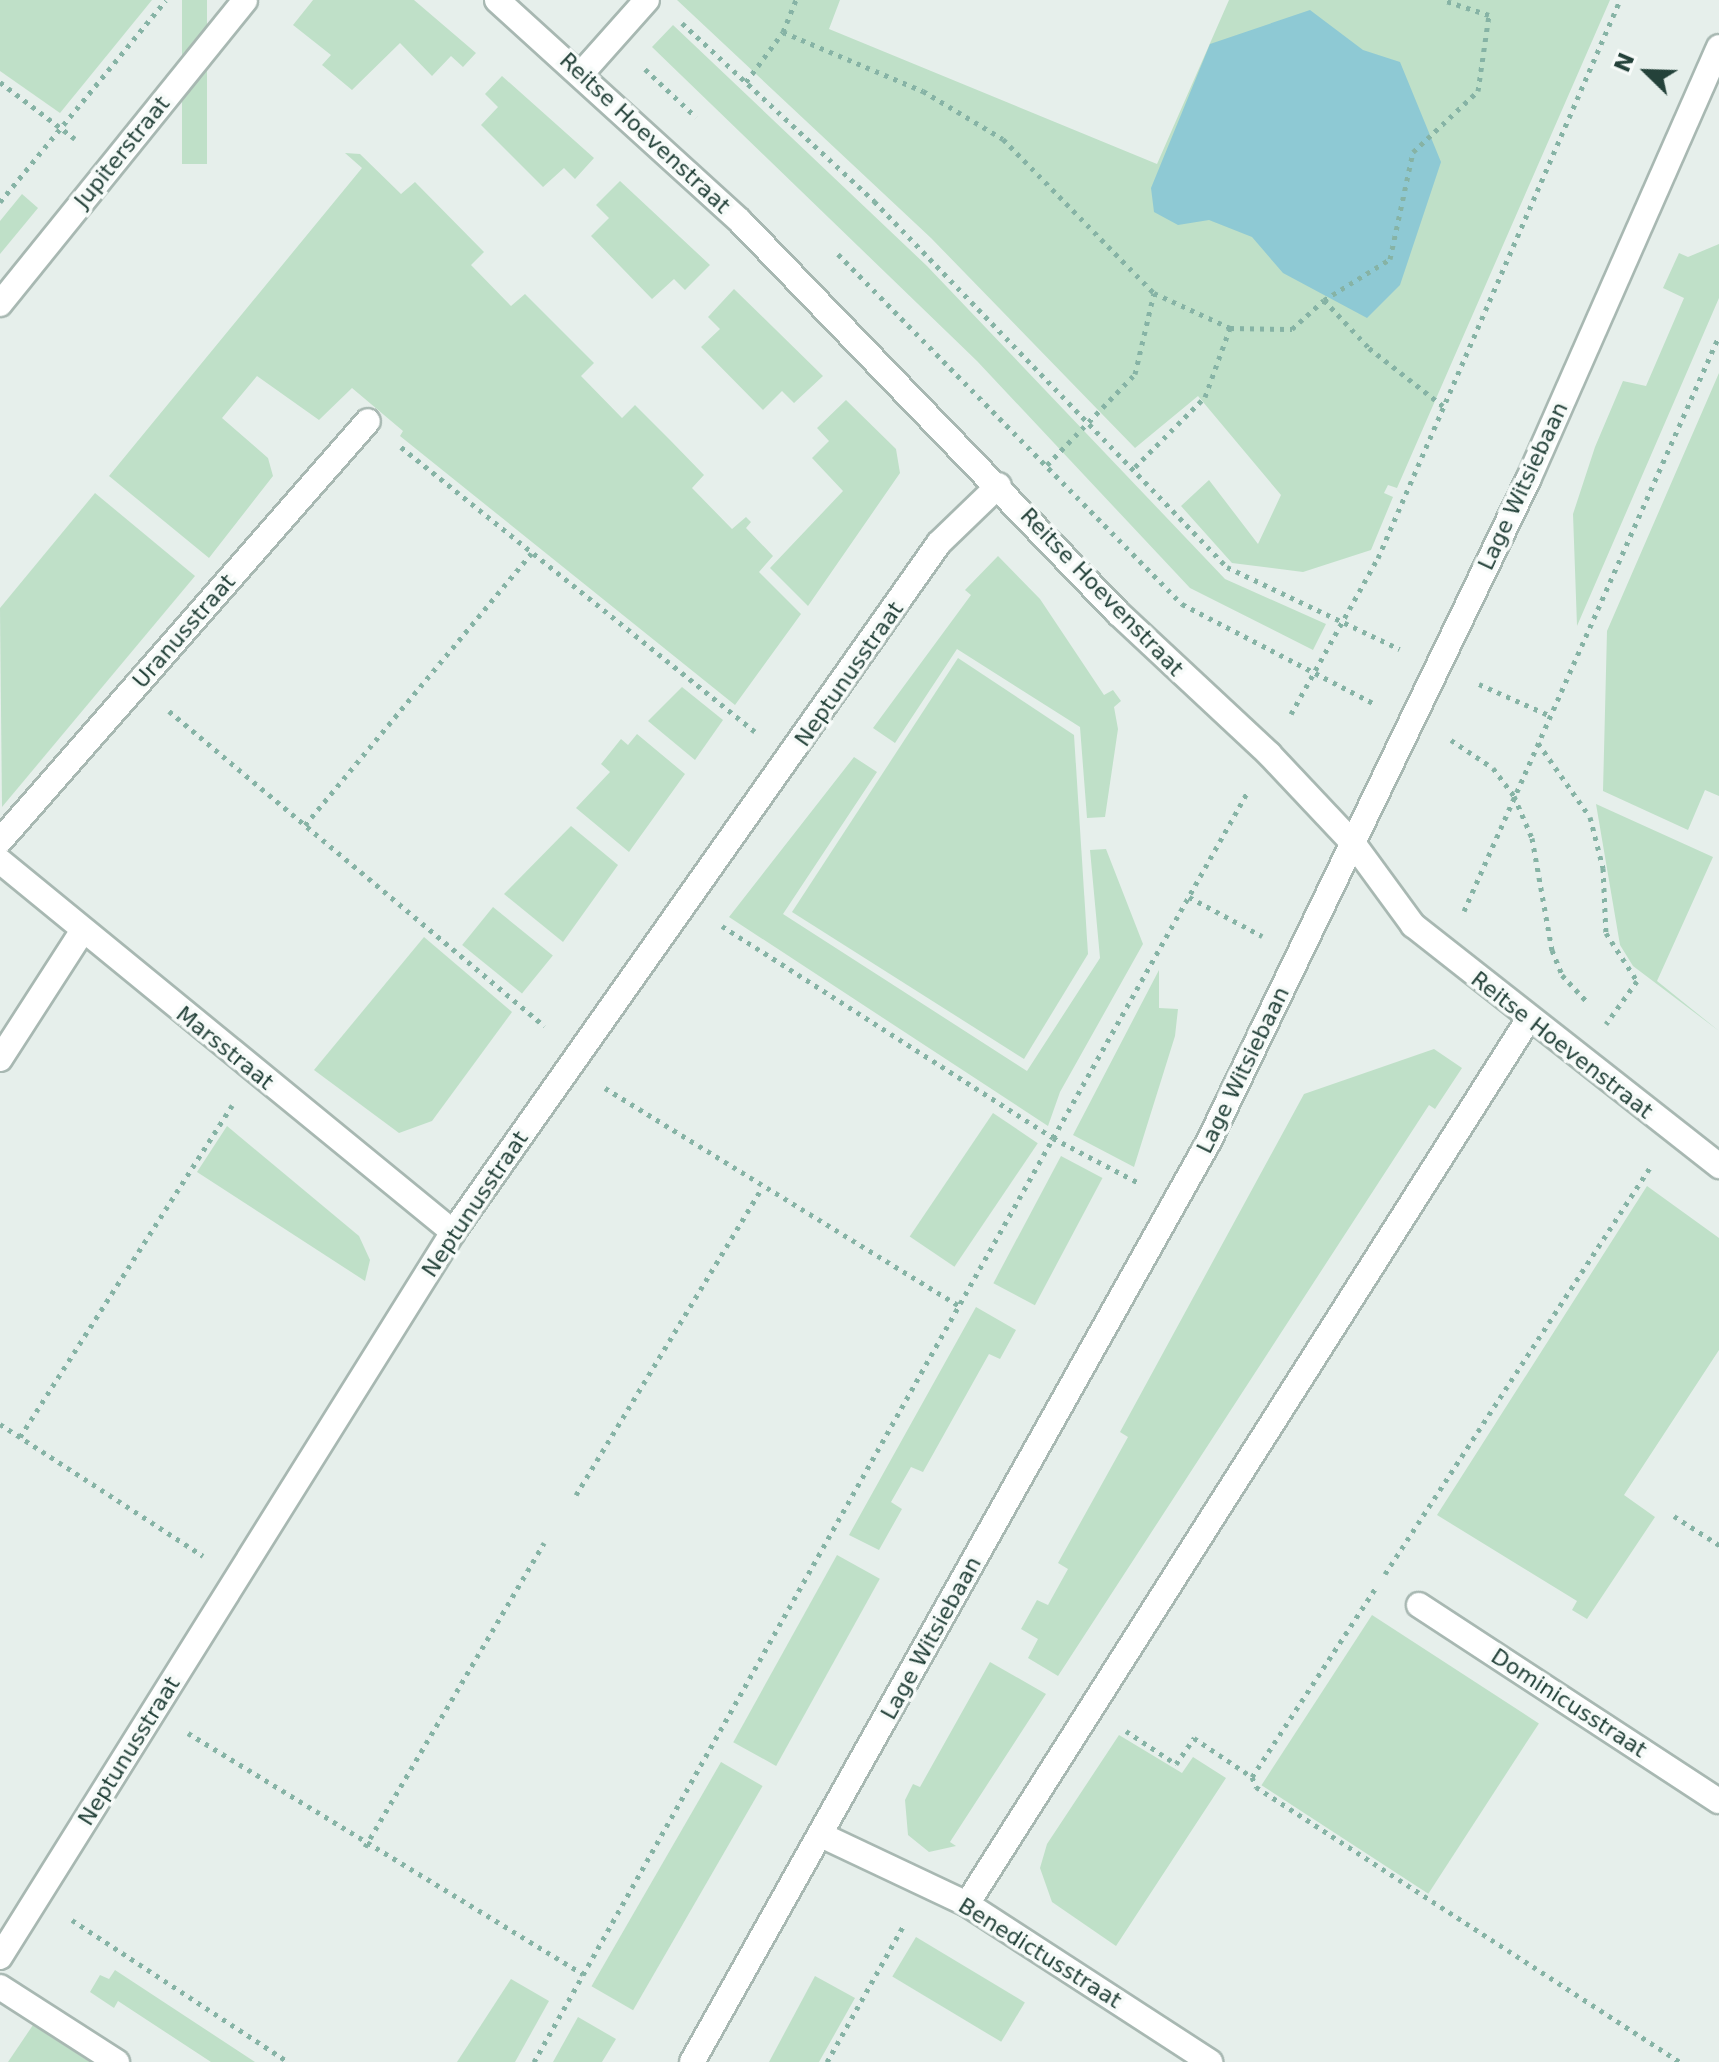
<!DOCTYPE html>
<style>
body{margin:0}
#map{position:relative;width:1719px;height:2062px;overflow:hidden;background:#e6efeb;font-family:"DejaVu Sans",sans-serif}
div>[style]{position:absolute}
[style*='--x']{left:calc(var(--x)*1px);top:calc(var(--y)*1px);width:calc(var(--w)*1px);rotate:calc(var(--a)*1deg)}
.green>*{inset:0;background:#bfe0c8;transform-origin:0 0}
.water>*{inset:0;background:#8ec9d4}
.path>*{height:5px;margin-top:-2.5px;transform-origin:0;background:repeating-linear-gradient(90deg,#86b3a5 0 4px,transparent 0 10px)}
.roads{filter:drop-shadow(2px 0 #a8b8b2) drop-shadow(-2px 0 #a8b8b2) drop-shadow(0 2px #a8b8b2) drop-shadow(0 -2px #a8b8b2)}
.street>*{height:24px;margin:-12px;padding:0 12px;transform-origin:12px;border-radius:12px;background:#fff}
span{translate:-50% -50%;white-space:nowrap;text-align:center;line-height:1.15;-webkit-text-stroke:7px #f7fbf9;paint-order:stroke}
.street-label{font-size:22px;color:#24423a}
.north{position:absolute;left:1607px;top:32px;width:80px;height:80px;-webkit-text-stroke:6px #f7fbf9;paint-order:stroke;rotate:293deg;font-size:22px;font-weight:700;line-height:32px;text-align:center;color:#24423a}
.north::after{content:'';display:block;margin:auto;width:28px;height:36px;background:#24423a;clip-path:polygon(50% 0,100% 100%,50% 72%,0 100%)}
</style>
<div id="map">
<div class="green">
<i style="clip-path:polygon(0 0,152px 0,60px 113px,0 71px)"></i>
<i style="left:182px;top:0;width:25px;height:164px"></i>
<i style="clip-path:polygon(313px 0,414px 0,476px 53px,463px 67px,451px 56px,432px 76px,400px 43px,352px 90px,322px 65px,331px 55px,293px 25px)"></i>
<i style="clip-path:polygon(677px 0,840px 0,829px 29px,1157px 164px,1229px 0,1610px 0,1397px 488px,1388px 485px,1384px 493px,1393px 497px,1371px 550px,1303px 572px,1232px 563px,1181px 506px,1209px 480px,1258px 544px,1281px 495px,1198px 396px,1135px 448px,931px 238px)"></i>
<i style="clip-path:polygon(673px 25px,927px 266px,1225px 579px,1326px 624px,1313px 650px,1190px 588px,977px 361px,652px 47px)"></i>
<i style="clip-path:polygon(502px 76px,594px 158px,575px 179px,564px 168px,543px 187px,481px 125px,498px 107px,485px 94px)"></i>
<i style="clip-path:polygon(345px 153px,360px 154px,401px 194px,415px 182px,484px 252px,471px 265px,511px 306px,525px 294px,594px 363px,581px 376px,622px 418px,635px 405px,670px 440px,704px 475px,692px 488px,732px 529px,746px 517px,751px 522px,746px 528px,773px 556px,759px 572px,801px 614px,735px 705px,400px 436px,403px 431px,352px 388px,319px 420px,257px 376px,222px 418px,268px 458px,273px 476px,209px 558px,109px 476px,362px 168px)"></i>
<i style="clip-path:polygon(620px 181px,710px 265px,685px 290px,674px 279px,652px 299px,591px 236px,609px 218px,596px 205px)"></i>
<i style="clip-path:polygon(22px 194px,38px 208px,0 254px,0 221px)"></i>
<i style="clip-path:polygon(1719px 244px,1719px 298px,1577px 626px,1573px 514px,1595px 447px,1623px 381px,1646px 386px,1684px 298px,1663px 288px,1679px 253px,1688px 257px)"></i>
<i style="clip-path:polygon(734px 289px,823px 376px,794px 403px,782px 391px,763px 410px,701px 347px,720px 329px,708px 317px)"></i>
<i style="clip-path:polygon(1719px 373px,1719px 796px,1705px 790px,1688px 830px,1603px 791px,1607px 631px)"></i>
<i style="clip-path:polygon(846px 400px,896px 449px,900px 473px,808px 606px,770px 568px,843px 491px,812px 458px,829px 441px,817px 428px)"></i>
<i style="clip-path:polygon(95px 493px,195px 576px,2px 807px,0 608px)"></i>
<i style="clip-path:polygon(998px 556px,1040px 599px,1104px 695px,1113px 690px,1121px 701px,1114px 707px,1118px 729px,1105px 817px,1087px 818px,1080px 727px,957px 649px,895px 743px,873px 728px,971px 595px,965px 590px)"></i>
<i style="clip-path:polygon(958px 658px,1074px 735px,1088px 954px,1024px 1059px,792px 912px)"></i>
<i style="clip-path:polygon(682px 687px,723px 720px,695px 760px,648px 721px)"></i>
<i style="clip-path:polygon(637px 734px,685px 774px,629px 852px,576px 808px,610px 772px,601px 764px,621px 739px,628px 745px)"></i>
<i style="clip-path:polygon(854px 757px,877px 772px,783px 914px,1027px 1071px,1100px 958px,1090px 850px,1106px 849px,1143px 944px,1060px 1092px,1048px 1126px,729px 917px)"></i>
<i style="clip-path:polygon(1596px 804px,1713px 857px,1657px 981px,1719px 1031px,1633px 966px,1620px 945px)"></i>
<i style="clip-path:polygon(571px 826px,618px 865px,563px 942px,504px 894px)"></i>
<i style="left:493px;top:907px;width:77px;height:49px;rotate:39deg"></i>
<i style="clip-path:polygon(424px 937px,512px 1012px,432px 1121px,399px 1133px,314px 1070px)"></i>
<i style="clip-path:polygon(1159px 970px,1159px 1008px,1178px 1009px,1175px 1036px,1134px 1167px,1073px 1135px)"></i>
<i style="clip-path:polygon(1434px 1049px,1462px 1068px,1435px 1109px,1429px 1105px,1058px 1676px,1028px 1658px,1038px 1639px,1021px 1629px,1037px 1600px,1048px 1605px,1068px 1569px,1058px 1563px,1128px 1437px,1120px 1432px,1304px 1094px)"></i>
<i style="left:993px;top:1113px;width:54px;height:149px;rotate:34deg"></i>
<i style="clip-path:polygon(227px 1126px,359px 1236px,370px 1260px,365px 1281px,197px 1172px)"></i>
<i style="left:1061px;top:1156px;width:47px;height:144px;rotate:28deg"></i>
<i style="clip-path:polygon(1647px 1186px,1719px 1238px,1719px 1350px,1624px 1495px,1655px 1517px,1587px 1619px,1572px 1610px,1577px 1601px,1437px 1515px)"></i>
<i style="clip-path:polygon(976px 1307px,1016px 1330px,1000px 1359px,989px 1354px,923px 1472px,911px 1467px,891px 1502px,902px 1509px,879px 1550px,849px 1535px)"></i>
<i style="left:837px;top:1555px;width:49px;height:214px;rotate:29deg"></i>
<i style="left:1372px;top:1615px;width:199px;height:203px;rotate:33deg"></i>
<i style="clip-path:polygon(990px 1662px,1046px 1694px,950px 1842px,956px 1846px,929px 1852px,908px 1835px,905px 1800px,913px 1784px,920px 1787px)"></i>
<i style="clip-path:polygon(1119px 1735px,1182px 1773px,1193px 1757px,1226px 1778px,1116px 1946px,1052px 1902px,1040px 1868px,1047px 1844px)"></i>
<i style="left:721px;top:1762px;width:48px;height:259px;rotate:30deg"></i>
<i style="left:916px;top:1937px;width:127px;height:46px;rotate:31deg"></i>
<i style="clip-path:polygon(115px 1970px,255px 2062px,211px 2062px,118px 2001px,114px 2008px,90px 1992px,100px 1975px,109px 1979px)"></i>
<i style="clip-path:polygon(815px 1976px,855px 1998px,819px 2062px,769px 2062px)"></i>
<i style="clip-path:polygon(511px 1979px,549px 2001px,515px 2062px,457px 2062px)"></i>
<i style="clip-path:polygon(578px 2017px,616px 2039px,602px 2062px,553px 2062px)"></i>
<i style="clip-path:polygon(33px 2025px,90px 2062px,8px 2062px)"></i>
</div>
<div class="water">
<i style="clip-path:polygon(1310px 10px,1363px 50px,1400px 62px,1441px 162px,1400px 285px,1367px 318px,1283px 273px,1252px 237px,1209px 220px,1178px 225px,1154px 212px,1151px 188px,1210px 44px)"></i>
</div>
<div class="path">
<i style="--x:682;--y:23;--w:262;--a:42.8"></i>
<i style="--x:874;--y:201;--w:508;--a:46.04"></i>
<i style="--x:1227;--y:567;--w:191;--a:25.4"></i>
<i style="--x:783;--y:32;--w:35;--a:-68"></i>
<i style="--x:645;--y:69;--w:70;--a:43.3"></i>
<i style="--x:0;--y:82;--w:94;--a:37.2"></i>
<i style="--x:746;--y:82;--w:62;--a:-53.5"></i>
<i style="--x:783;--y:32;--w:152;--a:22.9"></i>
<i style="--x:923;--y:91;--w:93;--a:31"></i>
<i style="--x:1003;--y:139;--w:216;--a:45.6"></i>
<i style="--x:1154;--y:293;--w:84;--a:24.7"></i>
<i style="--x:1230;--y:328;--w:62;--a:0.9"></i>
<i style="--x:1292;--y:329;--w:43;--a:-42.2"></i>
<i style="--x:1324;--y:300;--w:66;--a:46.8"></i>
<i style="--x:1369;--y:348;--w:94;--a:38.1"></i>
<i style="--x:0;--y:202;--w:261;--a:-50.6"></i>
<i style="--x:838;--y:254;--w:491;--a:45.5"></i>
<i style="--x:1182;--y:604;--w:215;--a:27.4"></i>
<i style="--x:1324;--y:300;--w:78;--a:-31.8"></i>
<i style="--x:1390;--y:259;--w:109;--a:-77.9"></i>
<i style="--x:1413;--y:152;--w:89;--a:-43.2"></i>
<i style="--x:1478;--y:91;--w:77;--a:-81.8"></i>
<i style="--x:1489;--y:15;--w:48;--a:-161.9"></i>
<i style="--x:401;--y:447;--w:454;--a:38.8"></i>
<i style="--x:1047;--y:465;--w:127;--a:-46"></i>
<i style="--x:1135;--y:374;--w:83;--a:-76.8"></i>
<i style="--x:1135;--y:467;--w:99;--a:-45"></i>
<i style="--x:1205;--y:397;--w:73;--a:-70.1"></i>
<i style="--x:1479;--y:684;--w:79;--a:24"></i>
<i style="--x:169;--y:711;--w:490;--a:40"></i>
<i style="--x:1291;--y:714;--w:179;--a:-60.9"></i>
<i style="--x:1378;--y:558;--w:608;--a:-66.55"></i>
<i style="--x:1451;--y:740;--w:50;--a:33.7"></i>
<i style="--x:1493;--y:768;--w:35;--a:53"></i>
<i style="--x:1514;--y:796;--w:46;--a:66.8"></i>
<i style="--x:1532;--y:838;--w:114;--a:79.9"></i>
<i style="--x:1552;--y:950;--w:27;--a:68"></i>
<i style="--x:1562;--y:975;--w:38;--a:47"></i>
<i style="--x:1538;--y:743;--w:90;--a:54.9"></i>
<i style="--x:1590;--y:817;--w:53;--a:75.7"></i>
<i style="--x:1603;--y:868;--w:65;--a:87.4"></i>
<i style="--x:1606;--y:933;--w:57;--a:57.1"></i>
<i style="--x:1637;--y:981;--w:53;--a:125.8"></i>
<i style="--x:305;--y:825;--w:354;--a:-50.2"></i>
<i style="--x:1189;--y:897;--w:83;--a:28.1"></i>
<i style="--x:1464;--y:911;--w:629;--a:-66.08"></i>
<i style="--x:722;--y:926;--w:393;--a:32.6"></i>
<i style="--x:1053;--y:1138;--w:97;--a:27.6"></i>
<i style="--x:605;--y:1088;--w:416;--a:31.6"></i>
<i style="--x:0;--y:1424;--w:242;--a:33"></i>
<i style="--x:20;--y:1437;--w:394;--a:-57.4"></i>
<i style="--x:576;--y:1495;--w:357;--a:-58.8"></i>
<i style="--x:1674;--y:1516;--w:54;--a:32.8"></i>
<i style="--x:1385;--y:1574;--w:486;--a:-56.9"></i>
<i style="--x:1126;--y:1731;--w:60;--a:33.4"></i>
<i style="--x:1176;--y:1764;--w:32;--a:-55"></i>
<i style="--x:1194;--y:1738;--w:70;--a:33.9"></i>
<i style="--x:1252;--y:1777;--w:228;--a:-56.8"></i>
<i style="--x:188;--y:1733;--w:463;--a:31.4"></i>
<i style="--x:1252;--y:1777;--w:11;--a:68"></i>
<i style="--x:1256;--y:1787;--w:505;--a:32.97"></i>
<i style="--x:365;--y:1847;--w:353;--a:-59.5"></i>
<i style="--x:72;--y:1920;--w:258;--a:33.3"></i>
<i style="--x:534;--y:2062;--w:1456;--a:-60.67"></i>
<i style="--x:827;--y:2062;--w:159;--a:-60.7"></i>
</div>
<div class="roads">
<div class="street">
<i style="--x:497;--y:0;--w:328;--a:42.3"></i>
<i style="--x:740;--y:221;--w:545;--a:46.04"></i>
<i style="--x:1118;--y:613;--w:207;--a:43"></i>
<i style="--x:1269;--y:754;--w:122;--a:46.7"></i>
<i style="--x:1353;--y:843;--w:102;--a:53.8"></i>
<i style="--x:1413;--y:925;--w:390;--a:38.2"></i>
<i style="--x:581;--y:74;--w:99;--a:-48.3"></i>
<i style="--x:0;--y:304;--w:390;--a:-51.1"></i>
<i style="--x:0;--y:841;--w:558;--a:-48.78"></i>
<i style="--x:0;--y:861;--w:586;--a:39.32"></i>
<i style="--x:0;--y:1059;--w:151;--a:-57.2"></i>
<i style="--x:1419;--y:1605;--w:358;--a:33.2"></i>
<i style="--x:821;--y:1835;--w:161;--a:25.3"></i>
<i style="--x:967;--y:1904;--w:290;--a:33"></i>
<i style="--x:967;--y:1904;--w:1047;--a:-57.6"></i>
<i style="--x:0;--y:1957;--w:855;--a:-58"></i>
<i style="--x:453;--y:1232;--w:843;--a:-54.8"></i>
<i style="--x:939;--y:543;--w:83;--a:-44"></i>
<i style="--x:0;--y:1987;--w:139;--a:32.7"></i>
<i style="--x:692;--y:2062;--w:1056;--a:-60.69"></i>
<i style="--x:1209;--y:1141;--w:734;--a:-64.24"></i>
<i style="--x:1528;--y:480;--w:473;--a:-66.2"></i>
</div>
</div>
<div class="street-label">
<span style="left:645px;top:133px;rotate:43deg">Reitse Hoevenstraat</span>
<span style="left:122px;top:152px;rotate:-51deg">Jupiterstraat</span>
<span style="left:1523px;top:486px;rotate:-65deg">Lage Witsiebaan</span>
<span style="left:1102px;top:592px;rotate:46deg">Reitse Hoevenstraat</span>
<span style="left:184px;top:631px;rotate:-49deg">Uranusstraat</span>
<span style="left:849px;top:674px;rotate:-55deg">Neptunusstraat</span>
<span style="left:1562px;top:1045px;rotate:38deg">Reitse Hoevenstraat</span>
<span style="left:225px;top:1048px;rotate:39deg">Marsstraat</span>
<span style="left:1243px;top:1070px;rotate:-64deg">Lage Witsiebaan</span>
<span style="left:475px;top:1204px;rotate:-56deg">Neptunusstraat</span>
<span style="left:931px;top:1638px;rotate:-61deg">Lage Witsiebaan</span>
<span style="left:1569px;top:1703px;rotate:33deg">Dominicusstraat</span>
<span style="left:129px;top:1751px;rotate:-58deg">Neptunusstraat</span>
<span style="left:1040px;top:1953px;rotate:32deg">Benedictusstraat</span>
</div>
<div class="north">N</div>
</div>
